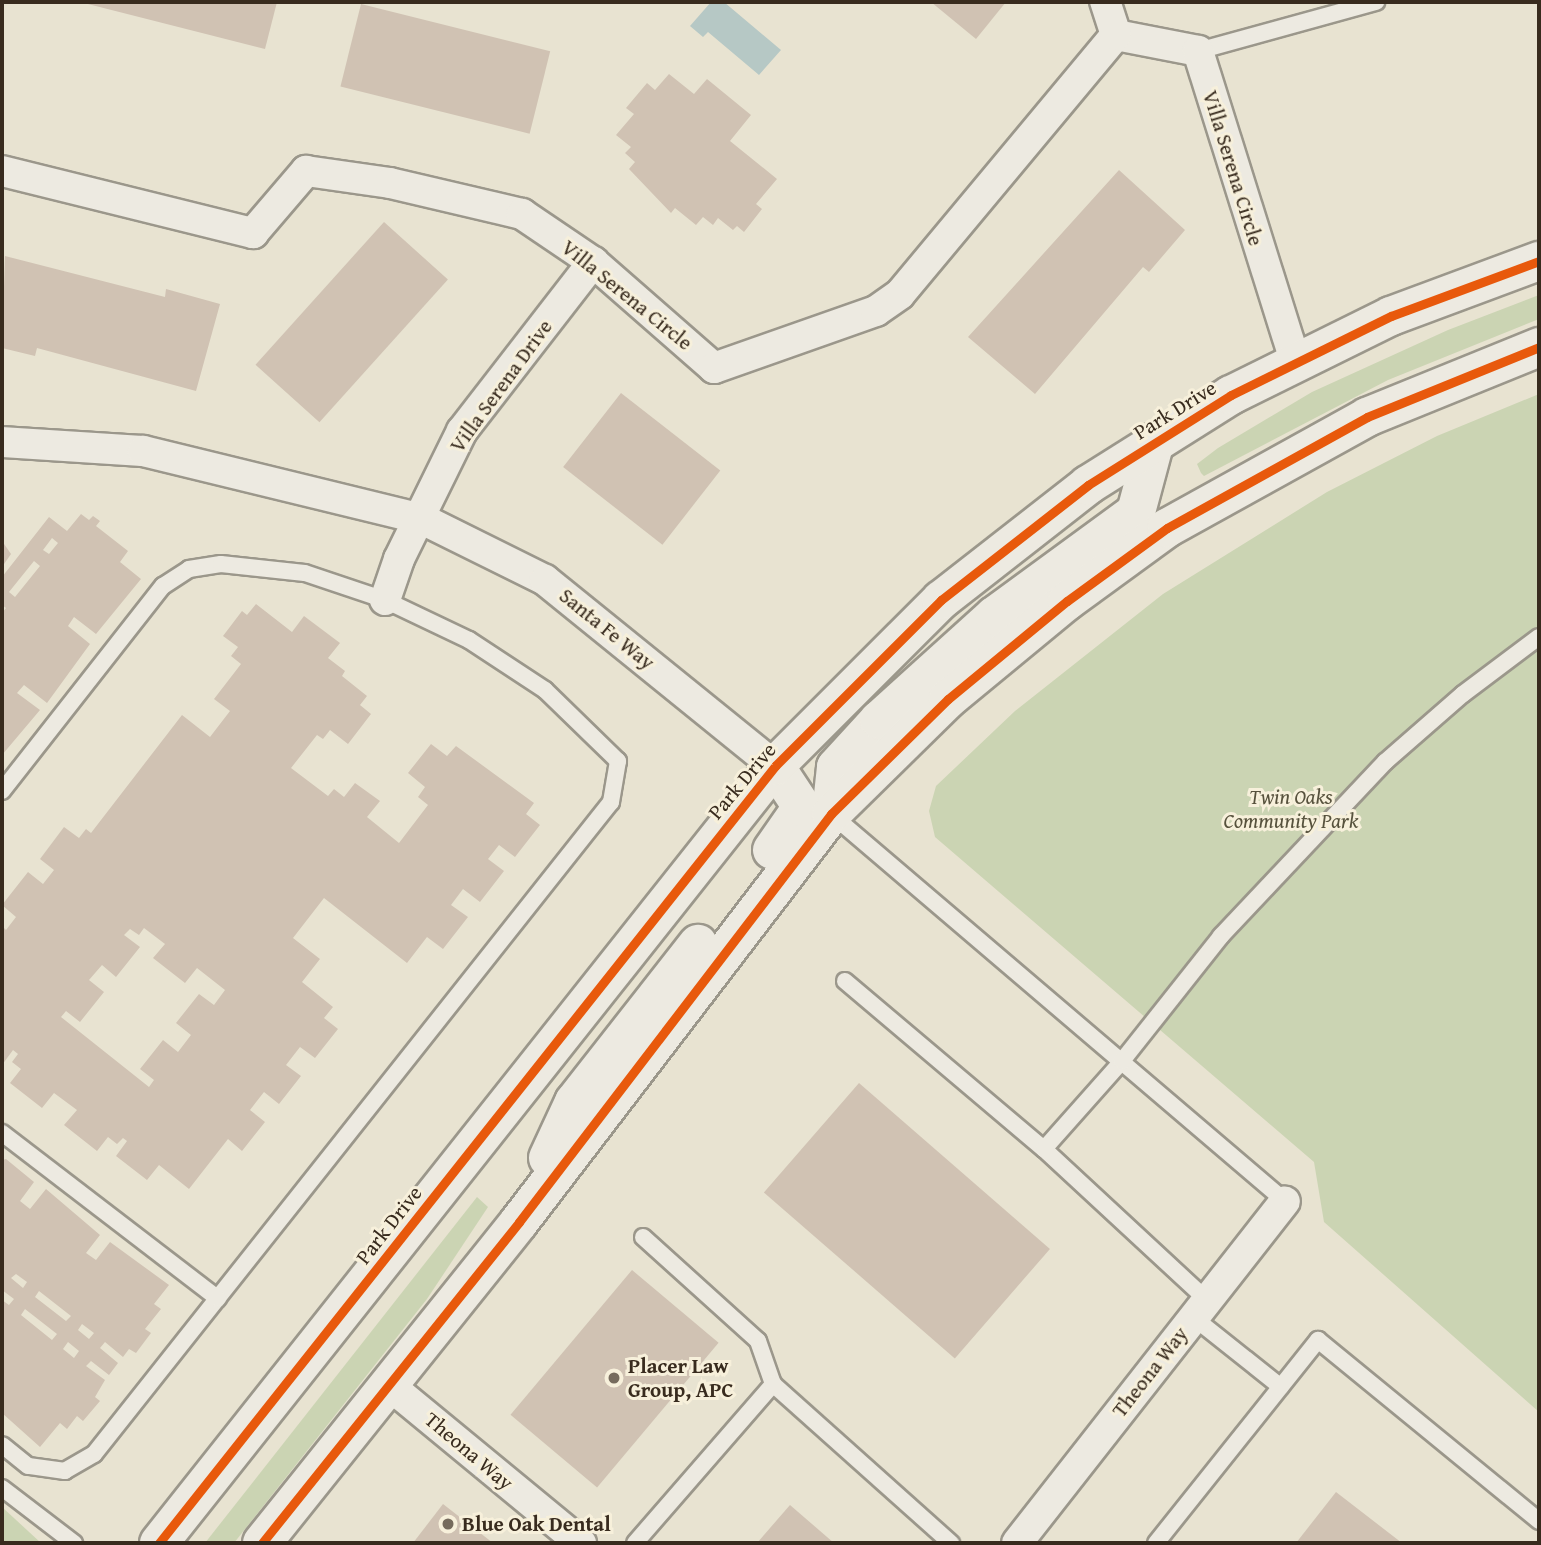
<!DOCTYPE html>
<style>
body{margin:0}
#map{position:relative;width:1541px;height:1545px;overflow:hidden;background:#e8e3d1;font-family:"Gentium Book Plus",serif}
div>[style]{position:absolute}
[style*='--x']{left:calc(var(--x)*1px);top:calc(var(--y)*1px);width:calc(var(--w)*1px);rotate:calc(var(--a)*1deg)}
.green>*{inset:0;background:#cbd4b3}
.water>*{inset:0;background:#b6c8c5}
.building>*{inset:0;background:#d0c2b3;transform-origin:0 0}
.roads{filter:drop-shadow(2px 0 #9b978b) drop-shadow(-2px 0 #9b978b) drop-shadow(0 2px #9b978b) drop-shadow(0 -2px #9b978b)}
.lane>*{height:16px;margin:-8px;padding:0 8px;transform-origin:8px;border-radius:8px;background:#edeae1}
.street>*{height:30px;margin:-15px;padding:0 15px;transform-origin:15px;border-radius:15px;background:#edeae1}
.secondary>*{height:38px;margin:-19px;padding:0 19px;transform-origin:19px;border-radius:19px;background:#edeae1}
.cycleway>*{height:9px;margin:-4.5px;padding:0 4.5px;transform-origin:4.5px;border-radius:4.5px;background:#e8590c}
.dots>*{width:19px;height:19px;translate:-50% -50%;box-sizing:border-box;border:4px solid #f7f0db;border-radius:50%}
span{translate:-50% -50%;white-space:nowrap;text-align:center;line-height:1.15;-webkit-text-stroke:6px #f7f0db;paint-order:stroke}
.street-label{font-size:21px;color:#382b1e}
.park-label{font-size:21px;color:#57523d;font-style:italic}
.poi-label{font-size:21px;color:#382b1e;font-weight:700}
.left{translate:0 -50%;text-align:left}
.frame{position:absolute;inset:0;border:4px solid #382b1e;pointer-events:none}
</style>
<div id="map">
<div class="green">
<i style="clip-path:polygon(1539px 295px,1539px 319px,1388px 380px,1204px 476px,1201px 473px,1197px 464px,1218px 448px,1312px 392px,1448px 330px)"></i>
<i style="clip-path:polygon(1539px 394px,1539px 1412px,1324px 1222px,1314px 1162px,935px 837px,929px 811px,936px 786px,1015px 711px,1163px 594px,1327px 492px,1437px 436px)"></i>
<i style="clip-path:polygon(477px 1197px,488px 1207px,427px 1299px,234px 1543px,205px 1543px)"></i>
<i style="clip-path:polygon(2px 1507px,41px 1543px,2px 1543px)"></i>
</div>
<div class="water">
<i style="clip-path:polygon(711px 2px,724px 2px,781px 50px,759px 75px,708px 32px,703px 37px,690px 26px)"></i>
</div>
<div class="building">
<i style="clip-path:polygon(80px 2px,277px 2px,265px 49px)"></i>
<i style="clip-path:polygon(931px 2px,1006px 2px,976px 39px)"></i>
<i style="left:361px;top:4px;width:195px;height:85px;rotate:14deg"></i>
<i style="clip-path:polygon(669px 74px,694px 94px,707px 79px,751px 115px,730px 141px,777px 179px,756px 204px,762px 209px,744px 232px,737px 226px,733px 230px,718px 218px,713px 225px,703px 217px,696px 225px,675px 208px,671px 213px,629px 169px,635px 162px,625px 153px,631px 147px,616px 135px,634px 114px,626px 108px,647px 83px,655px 90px)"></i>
<i style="clip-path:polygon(1119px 170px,1185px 230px,1149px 272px,1143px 267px,1035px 394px,968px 337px)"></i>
<i style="left:384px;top:222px;width:86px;height:192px;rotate:42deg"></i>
<i style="clip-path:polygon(5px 256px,165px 297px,166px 289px,220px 304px,196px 391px,37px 348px,35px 356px,2px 348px)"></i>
<i style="left:621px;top:393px;width:126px;height:94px;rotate:38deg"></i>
<i style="clip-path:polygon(evenodd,81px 514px,89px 520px,93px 516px,100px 521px,96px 526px,128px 551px,120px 562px,141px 579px,96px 634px,74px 617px,68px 626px,90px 644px,47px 703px,24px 685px,17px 693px,40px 710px,2px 755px,2px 613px,6px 608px,2px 605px,2px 577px,49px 517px,67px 531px,81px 514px,52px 538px,58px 543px,49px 554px,43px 550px,52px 538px,81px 514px,34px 561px,40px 566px,15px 597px,9px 592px,34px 561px)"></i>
<i style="clip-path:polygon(2px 541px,11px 554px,2px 567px)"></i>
<i style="clip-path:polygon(evenodd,256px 604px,292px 632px,304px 616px,340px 643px,328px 658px,345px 671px,342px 676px,367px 696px,360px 705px,371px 714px,348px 744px,330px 730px,323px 739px,317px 735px,291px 768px,328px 796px,334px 789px,344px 797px,355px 783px,380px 801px,367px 817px,399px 843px,428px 805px,418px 797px,425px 787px,408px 773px,431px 744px,447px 756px,456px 746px,534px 803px,526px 814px,540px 825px,515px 857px,499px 845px,488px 859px,504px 871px,480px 902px,463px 889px,451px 905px,468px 917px,443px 949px,427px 937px,407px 963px,324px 898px,293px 938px,320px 959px,302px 982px,333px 1007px,324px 1018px,338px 1029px,315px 1058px,300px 1047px,286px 1065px,301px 1076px,279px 1104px,264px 1092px,250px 1110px,265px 1122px,242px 1151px,228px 1139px,189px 1189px,159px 1165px,147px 1180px,116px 1156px,127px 1141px,123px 1138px,117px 1144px,108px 1137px,97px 1151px,64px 1125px,77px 1110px,54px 1093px,42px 1108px,10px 1083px,21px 1069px,12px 1062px,18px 1054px,13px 1050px,2px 1065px,2px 926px,6px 930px,16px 917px,2px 905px,28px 872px,43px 884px,54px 870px,40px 859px,64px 827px,79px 838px,86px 829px,91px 833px,182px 715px,210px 737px,230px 711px,214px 699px,241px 664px,231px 656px,238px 647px,223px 636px,242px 611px,247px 615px,256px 604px,144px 928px,165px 944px,153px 958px,185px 983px,197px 968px,225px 990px,214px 1005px,199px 994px,176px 1023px,191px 1035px,178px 1052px,163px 1040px,140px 1069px,154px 1080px,149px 1087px,61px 1017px,66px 1011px,80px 1022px,104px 992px,89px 980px,102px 965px,116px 977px,140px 947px,124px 935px,130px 929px,139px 935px,144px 928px)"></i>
<i style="left:859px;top:1083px;width:253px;height:145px;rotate:41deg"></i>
<i style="clip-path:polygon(evenodd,6px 1159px,34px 1182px,20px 1201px,30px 1209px,46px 1189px,100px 1235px,86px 1253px,96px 1260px,110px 1242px,169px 1285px,154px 1304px,161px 1309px,145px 1329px,151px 1333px,136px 1353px,129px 1349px,123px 1357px,105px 1342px,100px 1348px,118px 1363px,109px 1375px,91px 1361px,86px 1366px,105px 1380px,95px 1397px,100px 1401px,83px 1421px,77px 1416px,67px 1429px,60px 1423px,40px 1447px,2px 1413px,2px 1300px,9px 1305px,14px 1299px,2px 1290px,2px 1160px,6px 1159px,16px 1274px,27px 1282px,23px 1288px,11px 1278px,16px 1274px,6px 1159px,39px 1291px,71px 1316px,66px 1321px,35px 1297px,39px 1291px,6px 1159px,25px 1309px,57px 1334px,52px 1340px,21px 1315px,25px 1309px,6px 1159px,82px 1324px,94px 1333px,89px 1339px,78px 1330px,82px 1324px,6px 1159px,68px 1342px,79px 1351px,74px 1358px,63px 1349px,68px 1342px)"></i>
<i style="left:632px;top:1270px;width:113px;height:189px;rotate:40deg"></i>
<i style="clip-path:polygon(1336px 1492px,1402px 1543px,1296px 1543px)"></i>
<i style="clip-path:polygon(443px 1504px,493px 1543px,413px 1543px)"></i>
<i style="clip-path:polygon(790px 1505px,834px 1543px,757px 1543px)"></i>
</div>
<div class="roads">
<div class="lane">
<i style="--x:1198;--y:51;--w:185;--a:-15.4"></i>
<i style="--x:2;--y:791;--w:261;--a:-51.9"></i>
<i style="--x:163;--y:586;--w:31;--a:-33"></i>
<i style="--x:189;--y:569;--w:32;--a:-9"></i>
<i style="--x:221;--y:564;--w:84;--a:6.1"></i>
<i style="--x:305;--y:573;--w:84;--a:18.6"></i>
<i style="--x:385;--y:600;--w:93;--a:25.5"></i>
<i style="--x:469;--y:640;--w:91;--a:33.3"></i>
<i style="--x:545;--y:690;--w:102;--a:44.2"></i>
<i style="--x:618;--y:761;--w:42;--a:99.7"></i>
<i style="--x:611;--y:802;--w:832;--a:128.41"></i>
<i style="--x:94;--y:1454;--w:34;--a:150"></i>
<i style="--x:65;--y:1471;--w:37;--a:-172"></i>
<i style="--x:28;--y:1466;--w:33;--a:-141"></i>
<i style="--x:831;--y:814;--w:597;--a:40.45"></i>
<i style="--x:845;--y:981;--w:260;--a:40.2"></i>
<i style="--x:2;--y:1133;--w:272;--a:37.5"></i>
<i style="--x:643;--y:1237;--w:155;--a:42.1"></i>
<i style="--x:758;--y:1341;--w:46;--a:70.8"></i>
<i style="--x:1207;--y:1300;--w:222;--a:-137.2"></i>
<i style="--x:1044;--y:1149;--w:118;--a:-48.4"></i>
<i style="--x:1122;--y:1061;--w:159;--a:-51.6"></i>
<i style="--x:1221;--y:936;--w:239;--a:-46.7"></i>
<i style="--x:1385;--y:762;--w:103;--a:-41.1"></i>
<i style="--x:1463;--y:694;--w:95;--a:-36.9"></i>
<i style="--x:1193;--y:1317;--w:112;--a:38.5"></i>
<i style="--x:2;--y:1488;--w:91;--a:37.4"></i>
<i style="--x:635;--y:1543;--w:211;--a:-49"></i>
<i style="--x:773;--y:1384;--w:239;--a:41.8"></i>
<i style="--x:1156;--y:1543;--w:260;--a:-51.4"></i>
<i style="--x:1318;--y:1340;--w:286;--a:39.3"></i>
</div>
<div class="street">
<i style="--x:1116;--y:35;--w:84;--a:11"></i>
<i style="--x:1198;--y:51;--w:328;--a:72.6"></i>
<i style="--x:2;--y:171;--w:259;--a:13.9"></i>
<i style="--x:253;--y:233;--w:82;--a:-49.5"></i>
<i style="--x:306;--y:171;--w:85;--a:8.1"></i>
<i style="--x:390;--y:183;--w:136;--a:13.2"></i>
<i style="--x:522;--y:214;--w:86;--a:34.1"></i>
<i style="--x:593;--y:262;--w:161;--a:41.2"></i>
<i style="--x:714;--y:368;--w:172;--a:-19.4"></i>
<i style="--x:876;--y:311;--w:29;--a:-35"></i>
<i style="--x:900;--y:294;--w:337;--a:-50.2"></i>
<i style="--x:1116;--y:35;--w:35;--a:-108"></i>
<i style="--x:2;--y:442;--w:141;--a:3.7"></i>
<i style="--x:143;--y:451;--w:287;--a:13.7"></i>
<i style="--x:422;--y:519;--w:137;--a:26.4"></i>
<i style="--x:545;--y:580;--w:296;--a:39"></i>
<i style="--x:385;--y:600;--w:43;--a:-71.1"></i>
<i style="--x:399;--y:559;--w:143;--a:-63.8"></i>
<i style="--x:462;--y:431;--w:214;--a:-52.2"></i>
<i style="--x:389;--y:1385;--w:249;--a:39.5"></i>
<i style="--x:1017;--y:1543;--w:434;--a:-51.9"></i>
</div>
<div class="secondary">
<i style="--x:831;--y:814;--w:47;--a:-83.9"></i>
<i style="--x:836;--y:767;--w:64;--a:-47.5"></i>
<i style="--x:879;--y:720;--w:155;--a:-42.1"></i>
<i style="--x:994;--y:616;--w:176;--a:-36.2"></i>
<i style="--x:1136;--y:512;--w:73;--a:-75"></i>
<i style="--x:772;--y:850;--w:52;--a:-55.1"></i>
<i style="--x:802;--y:807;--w:49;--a:-123.4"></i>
<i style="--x:548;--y:1158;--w:62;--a:-65.1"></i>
<i style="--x:574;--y:1102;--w:201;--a:-51.9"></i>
<i style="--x:159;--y:1543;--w:992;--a:-51.59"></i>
<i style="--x:775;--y:766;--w:235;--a:-45"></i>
<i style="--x:941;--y:600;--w:187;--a:-38"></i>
<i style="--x:1088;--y:485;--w:169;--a:-32.2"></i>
<i style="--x:1231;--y:395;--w:178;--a:-26.3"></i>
<i style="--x:1391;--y:316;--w:158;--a:-20.4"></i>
<i style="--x:262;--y:1543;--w:411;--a:-51.3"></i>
<i style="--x:519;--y:1222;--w:514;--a:-52.59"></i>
<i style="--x:831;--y:814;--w:164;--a:-44.5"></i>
<i style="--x:948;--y:699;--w:154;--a:-39.5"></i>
<i style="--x:1067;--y:601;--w:124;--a:-36.1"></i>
<i style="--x:1167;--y:528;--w:229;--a:-29"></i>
<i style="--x:1367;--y:417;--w:186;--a:-22.1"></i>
</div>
</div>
<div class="cycleway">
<i style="--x:159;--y:1543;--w:992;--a:-51.59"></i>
<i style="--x:775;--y:766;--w:235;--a:-45"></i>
<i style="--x:941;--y:600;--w:187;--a:-38"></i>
<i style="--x:1088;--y:485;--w:169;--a:-32.2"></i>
<i style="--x:1231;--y:395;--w:178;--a:-26.3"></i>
<i style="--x:1391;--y:316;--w:158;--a:-20.4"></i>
<i style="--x:262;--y:1543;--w:411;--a:-51.3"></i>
<i style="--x:519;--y:1222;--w:514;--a:-52.59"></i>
<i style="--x:831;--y:814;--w:164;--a:-44.5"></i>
<i style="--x:948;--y:699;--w:154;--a:-39.5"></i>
<i style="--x:1067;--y:601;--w:124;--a:-36.1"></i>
<i style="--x:1167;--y:528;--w:229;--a:-29"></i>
<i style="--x:1367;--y:417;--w:186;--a:-22.1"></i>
</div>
<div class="dots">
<i style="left:614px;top:1378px;background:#766b5d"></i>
<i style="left:448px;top:1524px;background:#766b5d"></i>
</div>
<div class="street-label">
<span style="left:1233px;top:168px;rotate:73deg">Villa Serena Circle</span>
<span style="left:627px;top:295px;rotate:39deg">Villa Serena Circle</span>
<span style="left:501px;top:386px;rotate:-54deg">Villa Serena Drive</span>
<span style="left:1175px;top:410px;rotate:-32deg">Park Drive</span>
<span style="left:607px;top:629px;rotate:39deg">Santa Fe Way</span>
<span style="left:742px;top:781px;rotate:-50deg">Park Drive</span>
<span style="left:389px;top:1225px;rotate:-52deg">Park Drive</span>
<span style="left:1150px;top:1372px;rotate:-52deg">Theona Way</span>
<span style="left:469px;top:1451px;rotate:40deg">Theona Way</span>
</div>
<div class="park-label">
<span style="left:1291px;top:809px">Twin Oaks<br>Community Park</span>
</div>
<div class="poi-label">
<span class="left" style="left:628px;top:1378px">Placer Law<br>Group, APC</span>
<span class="left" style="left:462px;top:1524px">Blue Oak Dental</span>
</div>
<div class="frame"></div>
</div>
